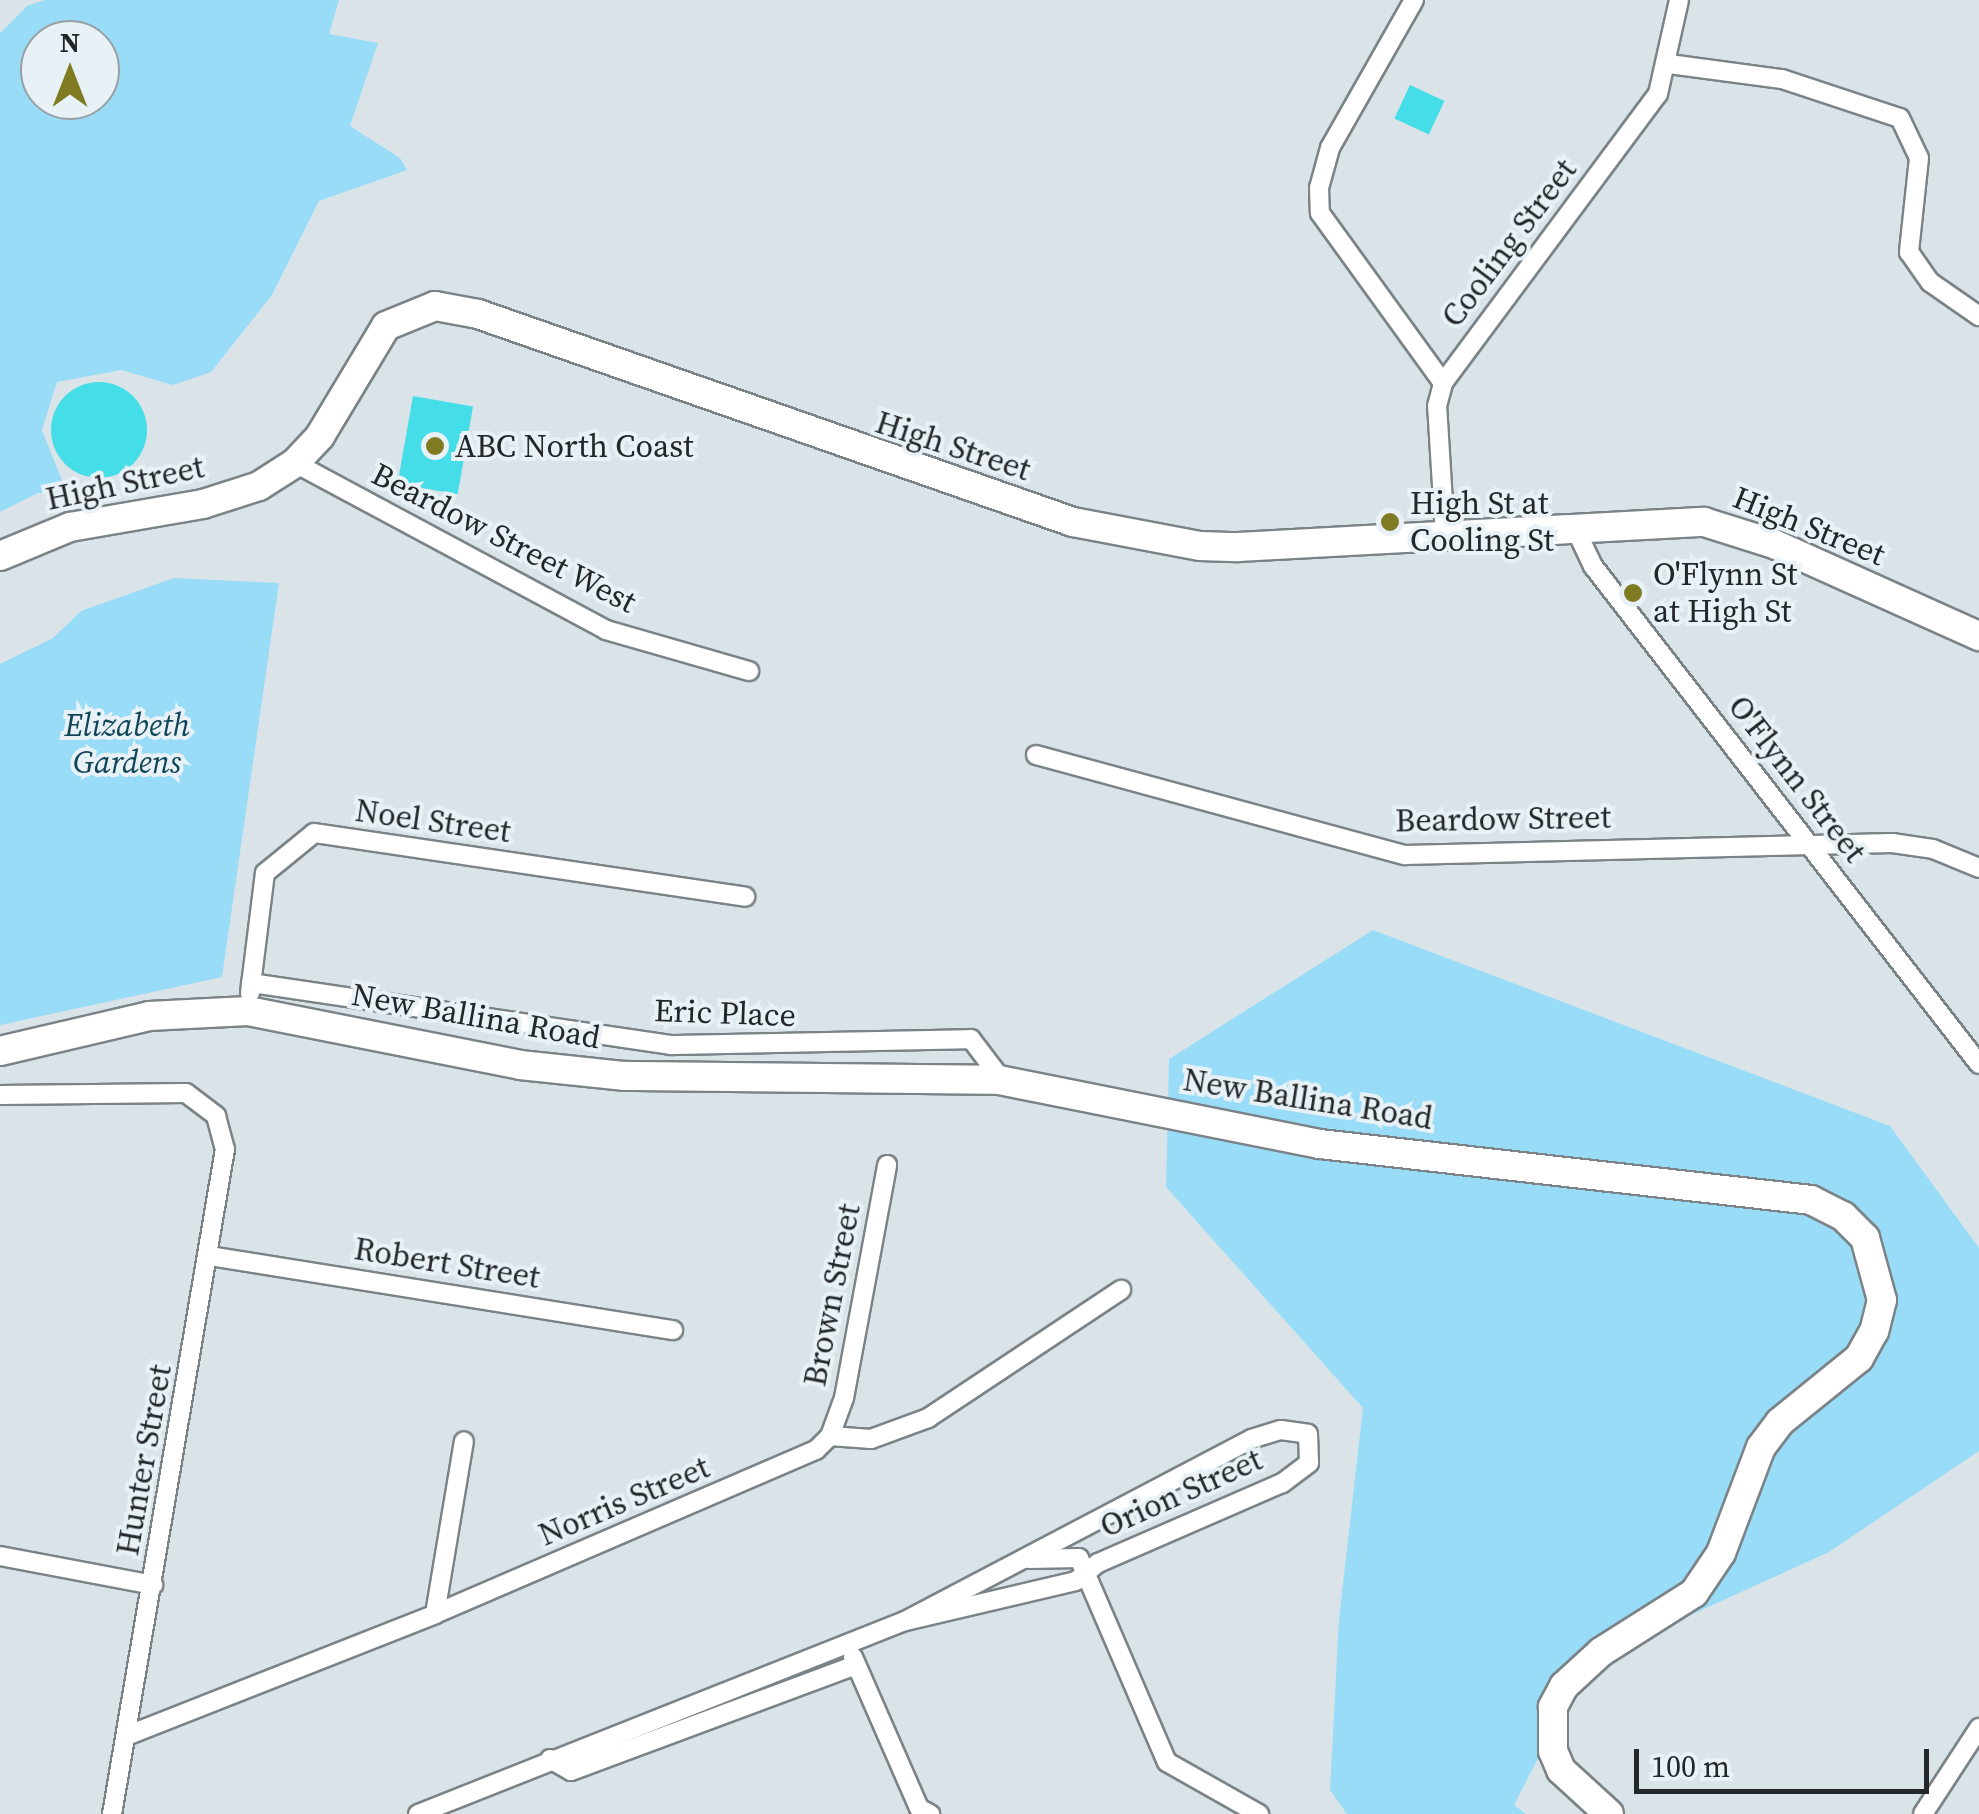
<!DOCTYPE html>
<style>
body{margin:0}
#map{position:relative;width:1979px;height:1814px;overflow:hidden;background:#dae4e8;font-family:"Source Serif 4",serif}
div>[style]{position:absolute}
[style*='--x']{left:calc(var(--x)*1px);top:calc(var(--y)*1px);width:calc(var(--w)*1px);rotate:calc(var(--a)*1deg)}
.green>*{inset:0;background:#98dcf8}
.building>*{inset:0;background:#44dde8;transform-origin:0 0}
.round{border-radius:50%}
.roads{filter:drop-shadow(2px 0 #7b8387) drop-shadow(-2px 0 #7b8387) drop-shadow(0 2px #7b8387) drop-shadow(0 -2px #7b8387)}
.street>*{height:18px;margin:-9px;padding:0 9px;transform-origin:9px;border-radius:9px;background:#fff}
.secondary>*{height:28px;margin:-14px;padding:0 14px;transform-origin:14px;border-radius:14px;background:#fff}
.dots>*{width:28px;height:28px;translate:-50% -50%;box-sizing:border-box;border:5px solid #e7f1f6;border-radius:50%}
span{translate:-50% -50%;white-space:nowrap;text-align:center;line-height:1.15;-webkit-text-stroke:8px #e7f1f6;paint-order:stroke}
.street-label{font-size:32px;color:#242729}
.poi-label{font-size:32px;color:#242729}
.left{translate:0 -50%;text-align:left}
.park-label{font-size:32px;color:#104558;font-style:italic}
.north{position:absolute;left:20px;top:20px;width:100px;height:100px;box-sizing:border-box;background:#e7f1f6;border:2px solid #99a0a4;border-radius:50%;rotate:0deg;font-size:28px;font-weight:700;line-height:40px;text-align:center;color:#242729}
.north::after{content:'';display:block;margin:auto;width:35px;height:45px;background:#7f7b22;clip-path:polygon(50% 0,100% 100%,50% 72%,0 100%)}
.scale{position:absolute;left:1634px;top:1749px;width:295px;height:45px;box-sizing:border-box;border:5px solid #242729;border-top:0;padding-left:12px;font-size:30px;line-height:35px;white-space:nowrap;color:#242729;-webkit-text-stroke:8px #e7f1f6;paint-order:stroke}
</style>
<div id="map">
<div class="green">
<i style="clip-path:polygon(evenodd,45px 0,339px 0,329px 34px,378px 43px,350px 126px,400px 158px,407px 170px,319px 201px,272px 295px,211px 372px,173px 385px,121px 370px,57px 382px,42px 430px,67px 493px,38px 493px,0 512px,0 33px,27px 6px,45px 0,100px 40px,100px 100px,40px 100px,40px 40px,100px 40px)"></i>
<i style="clip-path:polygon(174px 578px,279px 583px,222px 977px,0 1025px,0 664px,53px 638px,81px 611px)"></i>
<i style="clip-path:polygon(1373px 930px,1890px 1126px,1979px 1248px,1979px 1451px,1829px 1552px,1588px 1662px,1514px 1805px,1526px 1814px,1347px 1814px,1330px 1790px,1339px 1619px,1363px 1408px,1166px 1187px,1169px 1059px)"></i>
</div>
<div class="building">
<i style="left:1410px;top:85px;width:38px;height:37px;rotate:25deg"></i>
<i class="round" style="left:51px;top:382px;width:96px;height:96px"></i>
<i style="left:413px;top:396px;width:61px;height:89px;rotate:10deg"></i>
</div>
<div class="roads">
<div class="street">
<i style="--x:1414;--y:0;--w:170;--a:119.6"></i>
<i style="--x:1330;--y:148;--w:41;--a:105.4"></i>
<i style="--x:1319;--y:188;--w:25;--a:88"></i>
<i style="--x:1320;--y:213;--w:210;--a:54.1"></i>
<i style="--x:1669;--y:64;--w:114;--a:7.6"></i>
<i style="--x:1782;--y:79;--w:124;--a:18.3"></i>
<i style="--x:1900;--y:118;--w:44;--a:64.6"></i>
<i style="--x:1919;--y:158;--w:95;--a:96.1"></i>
<i style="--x:1909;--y:252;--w:37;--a:55"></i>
<i style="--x:1930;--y:282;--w:60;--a:34.8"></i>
<i style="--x:295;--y:463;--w:353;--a:28.2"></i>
<i style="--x:606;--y:630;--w:149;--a:16"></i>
<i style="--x:1575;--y:528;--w:42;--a:64.7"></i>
<i style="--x:1593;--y:566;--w:630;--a:52.22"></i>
<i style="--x:1445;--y:535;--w:129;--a:-93.5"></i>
<i style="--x:1437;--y:406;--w:24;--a:-75"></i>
<i style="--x:1443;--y:383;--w:360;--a:-53.4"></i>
<i style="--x:1658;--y:94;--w:96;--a:-77.4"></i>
<i style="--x:1036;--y:755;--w:382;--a:15.2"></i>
<i style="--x:1405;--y:855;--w:487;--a:-1.4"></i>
<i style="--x:1892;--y:843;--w:41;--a:8.3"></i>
<i style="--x:1933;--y:849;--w:50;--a:22.4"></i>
<i style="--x:251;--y:983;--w:425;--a:8.4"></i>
<i style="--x:671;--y:1045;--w:300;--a:-1.1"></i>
<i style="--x:971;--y:1039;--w:51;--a:52.9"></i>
<i style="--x:250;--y:993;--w:121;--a:-82.9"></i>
<i style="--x:265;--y:873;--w:63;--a:-39.2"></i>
<i style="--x:314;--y:833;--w:436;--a:8.4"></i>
<i style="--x:0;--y:1095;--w:186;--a:-0.6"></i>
<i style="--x:186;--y:1093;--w:38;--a:37"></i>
<i style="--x:216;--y:1116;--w:34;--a:75"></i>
<i style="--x:225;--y:1149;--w:675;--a:99.64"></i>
<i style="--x:210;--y:1256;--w:469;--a:9.1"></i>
<i style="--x:830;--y:1436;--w:41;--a:4.2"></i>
<i style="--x:871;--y:1439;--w:61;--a:-20.2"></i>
<i style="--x:928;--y:1418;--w:232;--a:-33.6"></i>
<i style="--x:0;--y:1556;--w:156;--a:10.7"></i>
<i style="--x:1029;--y:1559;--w:50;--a:-1.1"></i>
<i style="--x:1079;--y:1558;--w:222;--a:66.7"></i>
<i style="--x:1167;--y:1762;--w:106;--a:29.5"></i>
<i style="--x:435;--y:1614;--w:175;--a:-80.5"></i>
<i style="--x:853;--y:1657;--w:165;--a:66.4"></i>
<i style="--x:919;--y:1808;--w:13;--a:29"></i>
<i style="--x:126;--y:1736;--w:332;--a:-21.5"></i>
<i style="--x:435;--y:1614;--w:415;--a:-23.3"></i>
<i style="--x:816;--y:1450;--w:20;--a:-45"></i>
<i style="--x:830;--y:1436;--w:40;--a:-69.8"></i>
<i style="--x:844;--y:1398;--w:237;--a:-79.5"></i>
<i style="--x:550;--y:1759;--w:24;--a:30"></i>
<i style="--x:571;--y:1771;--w:304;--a:-20.4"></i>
<i style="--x:418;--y:1814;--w:524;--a:-21.62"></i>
<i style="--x:905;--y:1621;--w:391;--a:-27.7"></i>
<i style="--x:1251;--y:1439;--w:31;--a:-17"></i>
<i style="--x:1281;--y:1430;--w:27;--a:8"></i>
<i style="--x:1308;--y:1434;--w:29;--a:88"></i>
<i style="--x:1309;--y:1463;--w:34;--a:143"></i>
<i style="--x:1282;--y:1483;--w:201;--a:156.5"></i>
<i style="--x:1098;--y:1563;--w:28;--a:141"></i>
<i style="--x:1076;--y:1581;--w:176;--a:166.8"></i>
<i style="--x:1923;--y:1814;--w:103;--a:-56.9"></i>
</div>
<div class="secondary">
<i style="--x:0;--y:556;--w:76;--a:-22.5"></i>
<i style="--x:70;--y:527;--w:135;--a:-9.8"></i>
<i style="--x:203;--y:504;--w:59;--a:-17.8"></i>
<i style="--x:259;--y:486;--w:43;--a:-32.6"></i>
<i style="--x:295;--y:463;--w:37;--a:-47"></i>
<i style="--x:320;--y:436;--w:128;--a:-59"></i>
<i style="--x:386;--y:326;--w:53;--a:-22.2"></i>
<i style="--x:435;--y:306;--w:44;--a:10.5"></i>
<i style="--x:478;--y:314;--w:630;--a:19.27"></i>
<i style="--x:1073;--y:522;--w:129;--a:10.7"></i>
<i style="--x:1200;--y:546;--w:38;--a:2"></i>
<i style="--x:1238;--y:547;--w:467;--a:-3.1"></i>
<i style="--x:1704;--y:522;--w:73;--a:17.4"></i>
<i style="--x:1774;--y:544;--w:225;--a:24.2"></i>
<i style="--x:0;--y:1051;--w:153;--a:-13.2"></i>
<i style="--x:149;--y:1016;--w:99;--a:-2.9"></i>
<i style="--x:248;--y:1011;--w:277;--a:11.2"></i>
<i style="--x:520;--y:1065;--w:106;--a:6"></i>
<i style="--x:625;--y:1076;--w:374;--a:0.6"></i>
<i style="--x:999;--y:1080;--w:327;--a:11.3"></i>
<i style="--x:1320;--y:1144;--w:494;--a:6.5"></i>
<i style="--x:1811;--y:1200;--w:36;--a:27"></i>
<i style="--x:1843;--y:1216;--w:31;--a:45"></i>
<i style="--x:1865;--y:1238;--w:64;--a:74.7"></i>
<i style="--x:1882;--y:1300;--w:32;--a:104"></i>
<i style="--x:1874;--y:1331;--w:31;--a:119"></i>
<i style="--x:1859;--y:1358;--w:102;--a:141"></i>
<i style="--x:1780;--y:1422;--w:31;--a:127"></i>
<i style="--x:1761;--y:1447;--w:113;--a:110.7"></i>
<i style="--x:1721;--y:1553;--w:48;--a:124"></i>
<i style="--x:1694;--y:1593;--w:110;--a:147.6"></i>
<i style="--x:1601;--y:1652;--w:50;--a:137.4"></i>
<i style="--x:1564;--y:1686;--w:24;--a:118"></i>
<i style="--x:1553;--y:1707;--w:44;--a:90"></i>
<i style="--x:1553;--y:1751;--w:21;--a:67"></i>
<i style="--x:1561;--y:1770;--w:65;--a:42.5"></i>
</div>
</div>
<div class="dots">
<i style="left:435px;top:446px;background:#7f7b22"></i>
<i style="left:1390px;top:522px;background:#7f7b22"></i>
<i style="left:1633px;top:593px;background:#7f7b22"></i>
</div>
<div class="street-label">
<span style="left:1509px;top:243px;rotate:-53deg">Cooling Street</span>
<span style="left:953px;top:446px;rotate:18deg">High Street</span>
<span style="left:125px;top:483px;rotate:-12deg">High Street</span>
<span style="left:1809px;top:526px;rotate:22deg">High Street</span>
<span style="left:504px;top:538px;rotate:27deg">Beardow Street West</span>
<span style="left:1797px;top:779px;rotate:52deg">O'Flynn Street</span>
<span style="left:1503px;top:819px;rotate:-1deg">Beardow Street</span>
<span style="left:433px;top:821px;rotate:8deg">Noel Street</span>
<span style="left:725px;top:1013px;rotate:2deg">Eric Place</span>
<span style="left:476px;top:1016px;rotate:10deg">New Ballina Road</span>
<span style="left:1308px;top:1099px;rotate:9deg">New Ballina Road</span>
<span style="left:447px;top:1263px;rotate:9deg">Robert Street</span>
<span style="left:832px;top:1295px;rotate:-79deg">Brown Street</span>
<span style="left:144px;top:1460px;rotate:-80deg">Hunter Street</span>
<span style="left:1181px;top:1493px;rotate:-24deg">Orion Street</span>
<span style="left:624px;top:1501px;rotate:-23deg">Norris Street</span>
</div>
<div class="poi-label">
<span class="left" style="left:455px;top:446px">ABC North Coast</span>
<span class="left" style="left:1410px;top:522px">High St at<br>Cooling St</span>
<span class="left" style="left:1653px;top:593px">O'Flynn St<br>at High St</span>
</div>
<div class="park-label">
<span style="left:127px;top:744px">Elizabeth<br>Gardens</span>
</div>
<div class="north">N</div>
<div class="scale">100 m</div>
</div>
